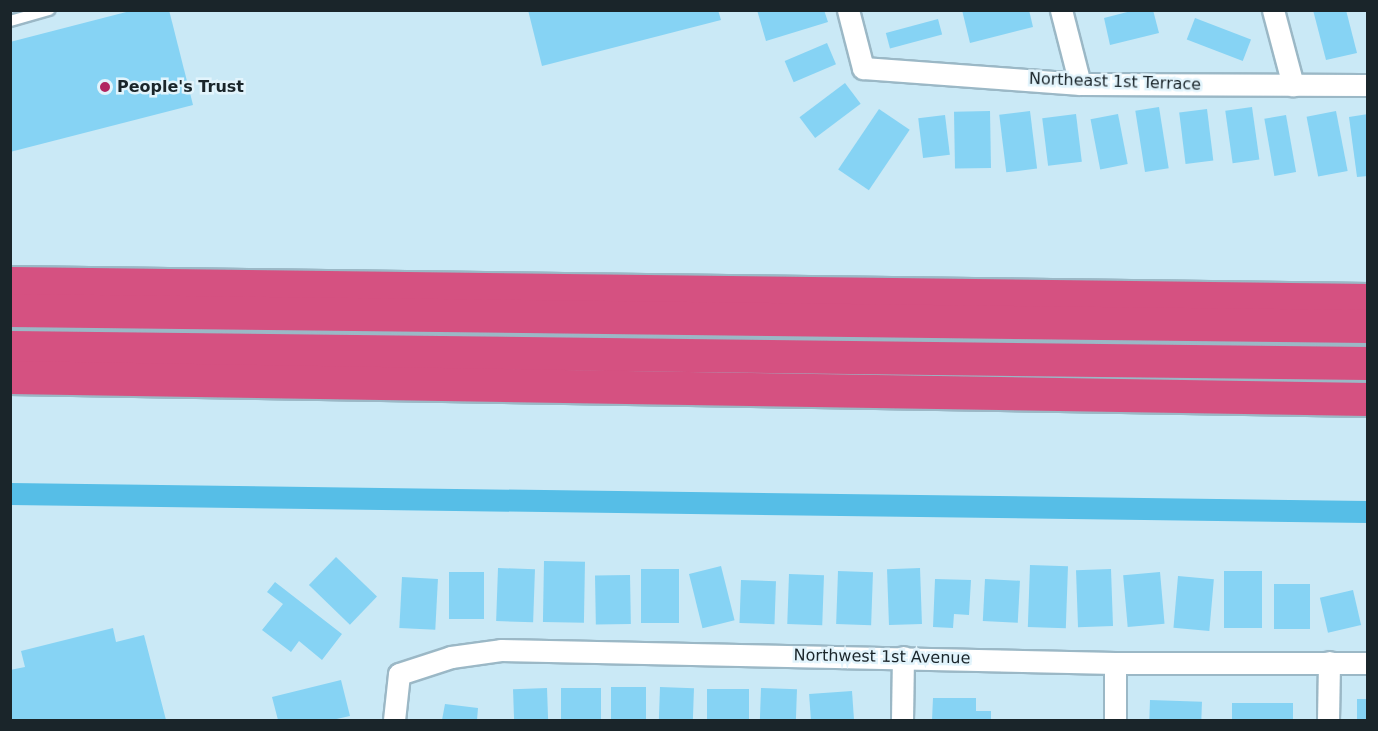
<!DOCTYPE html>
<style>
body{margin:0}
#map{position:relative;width:1378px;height:731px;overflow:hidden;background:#cae9f6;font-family:"DejaVu Sans",sans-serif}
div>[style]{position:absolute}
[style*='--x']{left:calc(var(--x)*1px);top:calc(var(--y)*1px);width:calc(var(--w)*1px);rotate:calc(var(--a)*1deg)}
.canal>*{height:22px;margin:-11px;padding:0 11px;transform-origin:11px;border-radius:11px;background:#56bee7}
.building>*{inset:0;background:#86d3f4;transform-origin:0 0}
.roads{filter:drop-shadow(2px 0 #9bb8c6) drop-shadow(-2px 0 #9bb8c6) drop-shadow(0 2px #9bb8c6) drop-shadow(0 -2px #9bb8c6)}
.lane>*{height:10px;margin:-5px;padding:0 5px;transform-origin:5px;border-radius:5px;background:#fff}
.street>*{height:21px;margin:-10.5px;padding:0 10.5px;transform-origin:10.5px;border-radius:10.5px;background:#fff}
.highway>*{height:33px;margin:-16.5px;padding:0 16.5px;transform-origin:16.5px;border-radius:16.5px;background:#d55181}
.dots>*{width:16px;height:16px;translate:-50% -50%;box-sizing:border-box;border:3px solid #e2f4fc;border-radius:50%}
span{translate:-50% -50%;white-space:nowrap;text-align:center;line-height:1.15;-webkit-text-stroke:5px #e2f4fc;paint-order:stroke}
.street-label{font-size:16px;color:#1a252a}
.poi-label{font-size:16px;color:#1a252a;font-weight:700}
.left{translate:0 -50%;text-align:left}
.frame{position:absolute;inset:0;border:12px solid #1a252a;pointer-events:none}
</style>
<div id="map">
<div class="canal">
<i style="--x:10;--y:494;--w:1358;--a:0.76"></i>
</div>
<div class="building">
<i style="clip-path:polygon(134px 10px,169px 10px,193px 105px,10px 152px,10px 42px)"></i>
<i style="clip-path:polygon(528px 10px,718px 10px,721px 20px,542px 66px)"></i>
<i style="clip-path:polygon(757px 10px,824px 10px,828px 22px,766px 41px)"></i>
<i style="clip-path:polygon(962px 10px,1029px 10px,1033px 27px,970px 43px)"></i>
<i style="clip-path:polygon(1135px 10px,1153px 10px,1159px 33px,1110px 45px,1104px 18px)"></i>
<i style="clip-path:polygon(1313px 10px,1346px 10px,1357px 53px,1326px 60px)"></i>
<i style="left:1195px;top:18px;width:60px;height:23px;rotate:21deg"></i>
<i style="left:938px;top:19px;width:16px;height:54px;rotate:75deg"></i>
<i style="left:827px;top:43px;width:23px;height:46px;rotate:67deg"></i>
<i style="left:845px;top:83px;width:26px;height:57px;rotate:53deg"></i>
<i style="left:1159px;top:107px;width:62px;height:24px;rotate:81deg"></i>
<i style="left:1252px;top:107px;width:53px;height:27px;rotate:82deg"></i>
<i style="left:879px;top:109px;width:37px;height:73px;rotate:34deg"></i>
<i style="left:1207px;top:109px;width:52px;height:28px;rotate:83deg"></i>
<i style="left:990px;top:111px;width:57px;height:36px;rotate:89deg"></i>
<i style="left:1030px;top:111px;width:58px;height:31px;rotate:83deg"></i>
<i style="left:1336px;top:111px;width:61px;height:30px;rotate:79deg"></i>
<i style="left:1076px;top:114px;width:48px;height:34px;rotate:83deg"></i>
<i style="left:1118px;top:114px;width:51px;height:28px;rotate:79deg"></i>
<i style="clip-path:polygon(1368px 114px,1368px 176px,1357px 177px,1349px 117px)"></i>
<i style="left:945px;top:115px;width:40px;height:27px;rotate:83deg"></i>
<i style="left:1286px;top:115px;width:58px;height:22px;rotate:80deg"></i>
<i style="left:336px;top:557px;width:57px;height:39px;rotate:44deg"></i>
<i style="left:544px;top:561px;width:41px;height:61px;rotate:1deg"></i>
<i style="left:1030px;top:565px;width:38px;height:62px;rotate:2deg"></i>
<i style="left:721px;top:566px;width:56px;height:33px;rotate:76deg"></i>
<i style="left:498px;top:568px;width:37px;height:53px;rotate:2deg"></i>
<i style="left:920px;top:568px;width:56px;height:33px;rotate:88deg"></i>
<i style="left:641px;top:569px;width:38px;height:54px"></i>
<i style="left:1111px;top:569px;width:57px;height:35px;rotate:88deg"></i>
<i style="left:838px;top:571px;width:35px;height:53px;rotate:2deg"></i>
<i style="left:1224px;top:571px;width:38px;height:57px"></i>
<i style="left:449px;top:572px;width:35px;height:47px"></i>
<i style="left:1160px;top:572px;width:52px;height:37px;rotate:85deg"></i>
<i style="left:789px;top:574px;width:35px;height:50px;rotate:2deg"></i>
<i style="left:630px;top:575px;width:49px;height:35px;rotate:89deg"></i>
<i style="left:1178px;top:576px;width:36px;height:52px;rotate:5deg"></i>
<i style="left:402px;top:577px;width:36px;height:51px;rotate:3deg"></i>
<i style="clip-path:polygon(935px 579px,971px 580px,969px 615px,954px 614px,953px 628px,933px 627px)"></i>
<i style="left:985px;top:579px;width:35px;height:42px;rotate:3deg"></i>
<i style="left:741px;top:580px;width:35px;height:43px;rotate:2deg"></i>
<i style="clip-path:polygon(275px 582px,342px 634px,322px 660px,299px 641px,291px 652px,262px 630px,283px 604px,267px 592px)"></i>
<i style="left:1274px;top:584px;width:36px;height:45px"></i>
<i style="left:1353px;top:590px;width:36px;height:34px;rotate:77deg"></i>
<i style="clip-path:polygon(113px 628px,116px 642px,144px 635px,166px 720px,10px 720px,10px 670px,25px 667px,21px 651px)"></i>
<i style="clip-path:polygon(341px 680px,350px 716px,332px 720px,278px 720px,272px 697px)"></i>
<i style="left:611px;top:687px;width:35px;height:33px"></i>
<i style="left:660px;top:687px;width:34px;height:33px;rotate:2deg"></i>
<i style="left:547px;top:688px;width:32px;height:34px;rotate:88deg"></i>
<i style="left:561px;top:688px;width:40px;height:32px"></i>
<i style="left:761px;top:688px;width:36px;height:32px;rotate:2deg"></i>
<i style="left:707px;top:689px;width:42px;height:31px"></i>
<i style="left:852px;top:691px;width:29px;height:43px;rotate:86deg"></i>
<i style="clip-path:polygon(933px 698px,976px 698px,976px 711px,991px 711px,991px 720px,932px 720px)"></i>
<i style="left:1357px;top:699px;width:11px;height:21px"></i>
<i style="left:1150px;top:700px;width:52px;height:20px;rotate:2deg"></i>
<i style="left:1293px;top:703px;width:17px;height:61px;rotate:90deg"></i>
<i style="clip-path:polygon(445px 704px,478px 708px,477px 720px,442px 720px)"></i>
</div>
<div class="roads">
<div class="lane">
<i style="--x:10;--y:21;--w:41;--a:-15.8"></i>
</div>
<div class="street">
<i style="--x:848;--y:10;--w:60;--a:75.5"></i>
<i style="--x:863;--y:68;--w:218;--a:4.2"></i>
<i style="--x:1080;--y:84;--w:288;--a:0.2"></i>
<i style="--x:1061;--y:10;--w:76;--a:75.6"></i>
<i style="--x:1273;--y:10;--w:78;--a:75.1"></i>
<i style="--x:1115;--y:663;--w:57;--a:90"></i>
<i style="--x:394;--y:720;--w:46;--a:-83.8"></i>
<i style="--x:399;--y:674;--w:55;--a:-18.1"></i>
<i style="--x:451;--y:657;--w:50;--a:-8"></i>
<i style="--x:501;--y:650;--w:614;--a:1.21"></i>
<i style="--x:1115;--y:663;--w:253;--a:0"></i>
<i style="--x:902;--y:720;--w:63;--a:-89.1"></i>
<i style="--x:1328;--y:720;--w:58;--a:-89"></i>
</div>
<div class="highway">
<i style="--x:10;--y:283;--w:1358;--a:0.72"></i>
<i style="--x:10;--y:310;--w:1358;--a:0.68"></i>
<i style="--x:10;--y:347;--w:1358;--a:0.68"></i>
<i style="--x:10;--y:377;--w:1358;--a:0.93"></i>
</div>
</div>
<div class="dots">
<i style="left:105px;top:87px;background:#b12560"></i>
</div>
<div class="street-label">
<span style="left:1115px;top:82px;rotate:2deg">Northeast 1st Terrace</span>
<span style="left:882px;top:657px;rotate:1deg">Northwest 1st Avenue</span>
</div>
<div class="poi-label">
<span class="left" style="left:117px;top:87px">People's Trust</span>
</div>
<div class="frame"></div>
</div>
